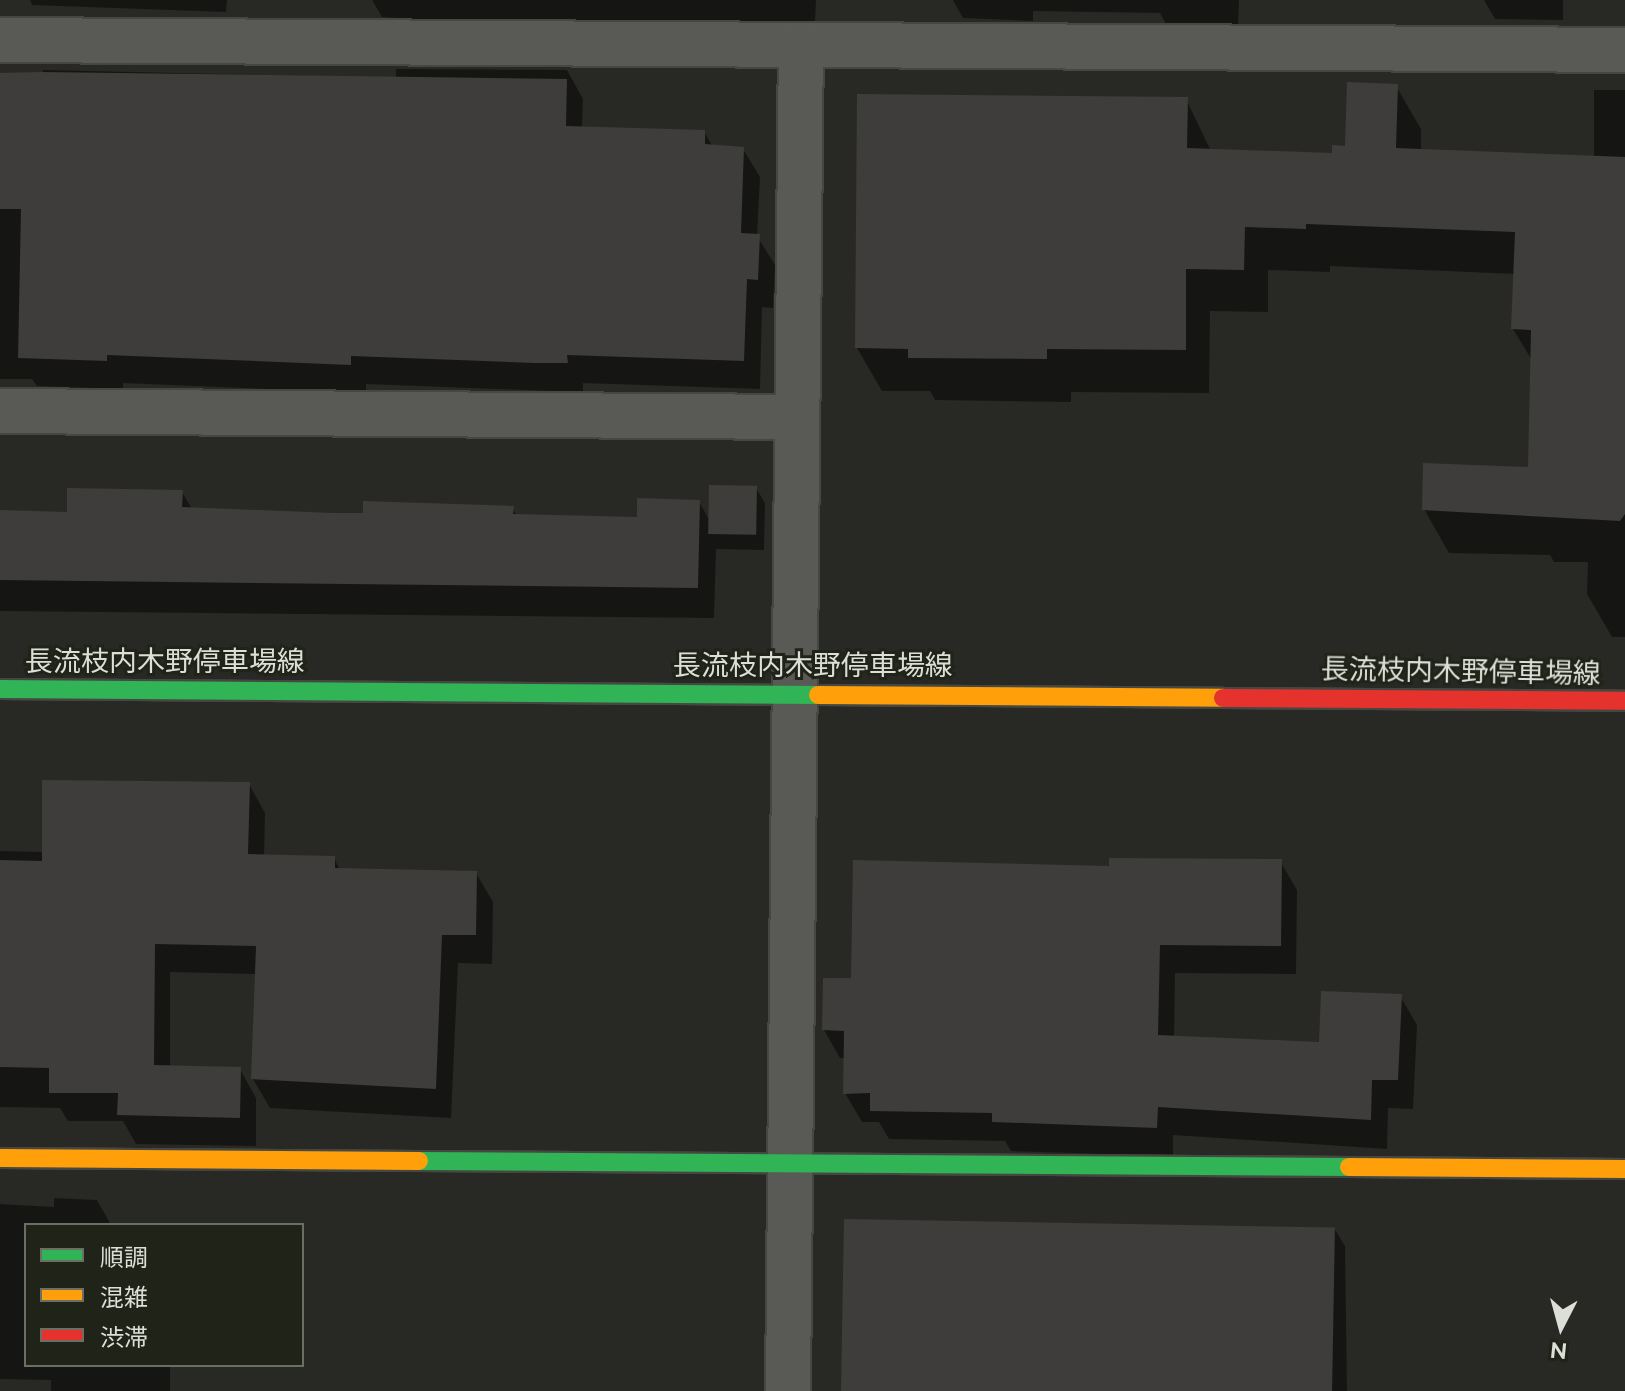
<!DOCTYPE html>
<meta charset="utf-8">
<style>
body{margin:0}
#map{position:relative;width:1625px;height:1391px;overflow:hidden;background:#282924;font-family:Raleway,"Noto Sans JP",sans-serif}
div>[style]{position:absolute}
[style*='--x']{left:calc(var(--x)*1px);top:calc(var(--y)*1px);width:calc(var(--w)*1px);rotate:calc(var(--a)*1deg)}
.shadow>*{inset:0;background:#0007}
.building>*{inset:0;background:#3e3d3b;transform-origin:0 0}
.roads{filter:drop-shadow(2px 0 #454742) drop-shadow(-2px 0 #454742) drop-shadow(0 2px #454742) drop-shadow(0 -2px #454742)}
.street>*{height:44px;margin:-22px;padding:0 22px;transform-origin:22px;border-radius:22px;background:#595a55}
.fast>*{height:18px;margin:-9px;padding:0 9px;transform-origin:9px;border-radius:9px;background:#30b455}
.slow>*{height:18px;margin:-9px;padding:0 9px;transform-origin:9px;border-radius:9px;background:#ff9f0a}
.jam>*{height:18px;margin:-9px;padding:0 9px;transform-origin:9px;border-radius:9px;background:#e5322d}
span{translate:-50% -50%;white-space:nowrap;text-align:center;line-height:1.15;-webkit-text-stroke:6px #202318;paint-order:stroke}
.street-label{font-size:28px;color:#dcdfd7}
.legend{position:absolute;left:24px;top:1223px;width:280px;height:144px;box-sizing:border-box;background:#202318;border:2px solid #6b6e64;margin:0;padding:10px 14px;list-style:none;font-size:24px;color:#dcdfd7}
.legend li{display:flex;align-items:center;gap:16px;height:40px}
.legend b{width:40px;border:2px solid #6b6e64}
.north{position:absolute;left:1521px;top:1287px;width:80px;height:80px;-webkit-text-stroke:6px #202318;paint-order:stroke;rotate:186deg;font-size:22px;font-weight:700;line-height:32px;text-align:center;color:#dcdfd7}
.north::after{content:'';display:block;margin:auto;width:28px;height:36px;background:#dcdfd7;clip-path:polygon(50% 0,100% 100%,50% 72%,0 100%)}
</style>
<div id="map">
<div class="shadow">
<i style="clip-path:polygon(30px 0,227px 0,226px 12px,32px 5px)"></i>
<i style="clip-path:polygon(372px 0,816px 0,815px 22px,587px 21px,586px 49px,415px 48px,398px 18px,382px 17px)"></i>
<i style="clip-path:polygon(953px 0,1239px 0,1238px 26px,1166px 24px,1160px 13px,1033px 11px,1033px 21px,963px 18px)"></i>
<i style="clip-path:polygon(1484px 0,1563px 0,1563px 20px,1495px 19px)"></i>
<i style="clip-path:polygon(396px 69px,567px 70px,583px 99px,582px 129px,704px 132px,713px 147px,743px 149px,760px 177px,757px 236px,775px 265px,773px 308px,762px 307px,760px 389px,583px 383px,583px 391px,552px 391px,366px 384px,366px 393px,123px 383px,123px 389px,37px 386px,32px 379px,0 379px,0 77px,43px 75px,43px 70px,396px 78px)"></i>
<i style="clip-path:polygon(1396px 86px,1421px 129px,1421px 151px,1594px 159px,1594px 90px,1625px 90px,1625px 637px,1612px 637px,1587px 594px,1588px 562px,1554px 562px,1550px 555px,1449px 553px,1424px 509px,1530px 469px,1533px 362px,1513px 329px,1515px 274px,1330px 266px,1330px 272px,1268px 270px,1268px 312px,1210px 311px,1209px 393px,1071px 392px,1071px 402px,935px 400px,930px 391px,882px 391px,857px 348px,1186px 99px,1211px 151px,1334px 155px,1347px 148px)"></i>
<i style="clip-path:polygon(756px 488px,765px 503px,764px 550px,716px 549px,714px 618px,0 611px,0 512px,69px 514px,182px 492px,192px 509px,333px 515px,512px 508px,517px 516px,639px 519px,699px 502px,710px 521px)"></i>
<i style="clip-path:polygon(249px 784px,265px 813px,264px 857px,334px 858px,340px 870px,476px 873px,493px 902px,492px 964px,458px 963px,451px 1118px,270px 1108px,253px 1079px,257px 974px,170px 972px,170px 1067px,240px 1069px,256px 1098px,256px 1146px,136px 1144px,123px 1121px,68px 1121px,60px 1108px,0 1107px,0 851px,44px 852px)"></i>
<i style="clip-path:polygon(1280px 861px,1297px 890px,1296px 974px,1175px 973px,1174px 1038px,1321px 1044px,1400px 996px,1417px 1025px,1413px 1109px,1388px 1108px,1387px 1149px,1173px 1135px,1173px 1156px,1011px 1151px,1005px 1141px,889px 1139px,879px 1122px,862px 1122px,845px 1093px,846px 1058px,840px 1058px,824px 1030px,852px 980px,1111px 868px)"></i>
<i style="clip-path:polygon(54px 1198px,97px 1200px,111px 1225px,26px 1225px,26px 1365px,170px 1365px,170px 1391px,51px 1391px,51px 1380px,0 1379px,0 1204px,54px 1207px)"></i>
<i style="clip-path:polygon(1334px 1228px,1345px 1246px,1347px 1391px,845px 1391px)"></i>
</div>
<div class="building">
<i style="clip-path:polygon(41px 72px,567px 79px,566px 126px,705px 130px,705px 144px,744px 147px,741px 233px,760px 234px,758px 280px,747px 279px,744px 361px,567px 355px,568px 363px,534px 363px,351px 356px,351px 365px,107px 355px,107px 361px,18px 358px,21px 209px,0 209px,0 73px)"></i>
<i style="clip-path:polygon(1347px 82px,1398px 84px,1396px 148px,1625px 157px,1625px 514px,1620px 521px,1422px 510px,1423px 463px,1528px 467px,1531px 330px,1511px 329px,1515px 232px,1306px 224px,1306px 229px,1245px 227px,1244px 270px,1186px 269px,1186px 350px,1047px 349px,1047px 359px,908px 358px,908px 349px,855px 348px,857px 94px,1188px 97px,1187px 148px,1332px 153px,1332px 145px,1345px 146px)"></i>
<i style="left:709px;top:485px;width:48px;height:49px;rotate:1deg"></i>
<i style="clip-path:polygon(67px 488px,183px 490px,182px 507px,333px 513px,363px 513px,363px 501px,514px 506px,513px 514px,637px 517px,637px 498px,700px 500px,698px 588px,0 580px,0 510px,67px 512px)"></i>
<i style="clip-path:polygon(42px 780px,250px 782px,248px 854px,335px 856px,335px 868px,477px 871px,476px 935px,442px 935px,436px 1089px,251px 1079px,256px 946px,155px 944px,154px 1065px,241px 1067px,240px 1118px,117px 1115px,118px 1093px,49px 1093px,49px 1068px,0 1067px,0 860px,42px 861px)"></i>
<i style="clip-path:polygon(1109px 858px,1282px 859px,1281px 946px,1160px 945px,1158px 1035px,1319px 1042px,1321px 991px,1402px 994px,1398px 1080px,1372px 1080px,1371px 1120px,1158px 1107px,1157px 1128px,992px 1122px,992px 1113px,870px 1111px,870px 1093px,843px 1094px,844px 1031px,822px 1030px,823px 978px,851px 978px,853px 860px,1109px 866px)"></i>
<i style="left:844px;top:1219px;width:491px;height:172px;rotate:1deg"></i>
</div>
<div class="roads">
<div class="street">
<i style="--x:0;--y:40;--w:1625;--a:0.35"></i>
<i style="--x:0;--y:411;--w:796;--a:0.43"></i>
<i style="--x:788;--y:1391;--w:1345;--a:-89.45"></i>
</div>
<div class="fast">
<i style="--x:0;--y:689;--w:818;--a:0.42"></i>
<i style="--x:419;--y:1161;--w:930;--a:0.37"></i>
</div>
<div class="slow">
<i style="--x:818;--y:695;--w:405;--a:0.4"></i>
<i style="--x:0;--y:1158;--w:419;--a:0.4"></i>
<i style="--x:1349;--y:1167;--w:276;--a:0.4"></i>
</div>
<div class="jam">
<i style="--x:1223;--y:698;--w:402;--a:0.4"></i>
</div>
</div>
<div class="street-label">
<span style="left:165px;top:662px">長流枝内木野停車場線</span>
<span style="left:813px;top:666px">長流枝内木野停車場線</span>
<span style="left:1461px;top:672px;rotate:1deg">長流枝内木野停車場線</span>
</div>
<ul class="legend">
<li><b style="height:10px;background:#30b455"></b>順調</li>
<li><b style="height:10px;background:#ff9f0a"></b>混雑</li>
<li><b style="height:10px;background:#e5322d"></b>渋滞</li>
</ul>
<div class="north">N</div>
</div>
